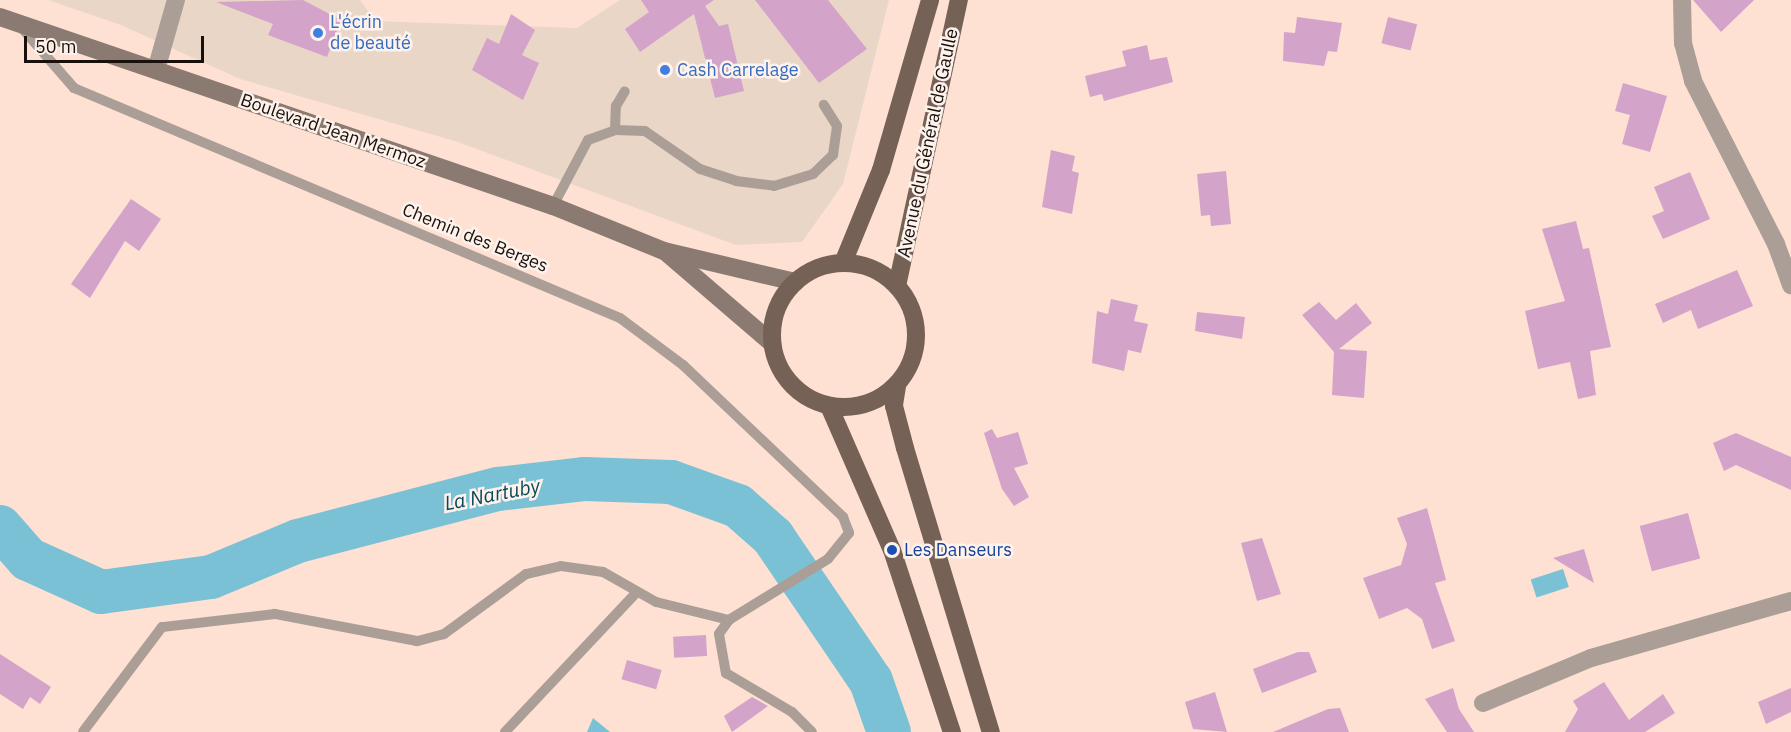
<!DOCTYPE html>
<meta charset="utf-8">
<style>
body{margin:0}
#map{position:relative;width:1791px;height:732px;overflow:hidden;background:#fee1d2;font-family:"IBM Plex Sans",sans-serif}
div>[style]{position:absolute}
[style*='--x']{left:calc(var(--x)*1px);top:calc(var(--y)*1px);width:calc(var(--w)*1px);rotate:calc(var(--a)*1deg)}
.industrial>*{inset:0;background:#ead6c7}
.water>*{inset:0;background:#7ac1d5;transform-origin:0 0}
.river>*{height:44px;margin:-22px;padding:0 22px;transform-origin:22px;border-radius:22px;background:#7ac1d5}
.building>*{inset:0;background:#d3a3ca;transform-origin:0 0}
.service>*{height:10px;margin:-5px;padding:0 5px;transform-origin:5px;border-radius:5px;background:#aa9e97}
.minor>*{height:18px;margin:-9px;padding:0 9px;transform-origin:9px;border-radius:9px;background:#aa9e97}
.secondary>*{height:18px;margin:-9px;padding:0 9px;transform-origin:9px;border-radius:9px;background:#8b7a71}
.primary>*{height:18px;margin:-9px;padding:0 9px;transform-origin:9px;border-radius:9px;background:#766156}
.primary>.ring{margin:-9px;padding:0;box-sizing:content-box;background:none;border:18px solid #766156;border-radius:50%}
.dots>*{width:16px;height:16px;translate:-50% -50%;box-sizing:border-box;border:3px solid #fef2ec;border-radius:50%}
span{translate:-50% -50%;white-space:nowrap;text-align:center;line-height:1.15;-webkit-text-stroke:5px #fef2ec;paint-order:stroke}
.shop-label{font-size:18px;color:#366cbe}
.left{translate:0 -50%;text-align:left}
.street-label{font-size:18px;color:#19100b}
.transit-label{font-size:18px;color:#164399}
.water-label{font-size:20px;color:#074957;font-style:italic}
.scale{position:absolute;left:24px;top:36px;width:180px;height:27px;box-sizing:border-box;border:3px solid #19100b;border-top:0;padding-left:8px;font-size:18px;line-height:21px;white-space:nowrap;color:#19100b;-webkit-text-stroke:4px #fef2ec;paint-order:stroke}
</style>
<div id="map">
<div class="industrial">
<i style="clip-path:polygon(48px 0,360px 0,375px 21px,577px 28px,620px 0,889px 0,843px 184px,802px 242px,736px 245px,458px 142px,240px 79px,121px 25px)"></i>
</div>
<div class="water">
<i style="left:1563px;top:569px;width:19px;height:34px;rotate:72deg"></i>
<i style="clip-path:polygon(593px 718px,610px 732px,587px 732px)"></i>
</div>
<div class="river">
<i style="--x:0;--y:527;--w:43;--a:48.8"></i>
<i style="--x:28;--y:559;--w:80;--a:24.3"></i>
<i style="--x:101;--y:592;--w:111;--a:-7.8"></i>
<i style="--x:211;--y:577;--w:94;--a:-22.5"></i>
<i style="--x:298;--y:541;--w:207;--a:-14.6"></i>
<i style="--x:498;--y:489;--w:88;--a:-6.6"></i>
<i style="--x:585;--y:479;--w:86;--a:2"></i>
<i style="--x:671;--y:482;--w:71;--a:19.7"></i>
<i style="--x:738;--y:506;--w:47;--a:41.5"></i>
<i style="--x:773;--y:537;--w:174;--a:55.8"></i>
<i style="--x:871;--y:681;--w:54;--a:70.6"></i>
</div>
<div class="building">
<i style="clip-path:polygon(303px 0,341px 20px,327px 57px,268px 35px,273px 24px,216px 2px)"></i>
<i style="clip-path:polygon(641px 0,714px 0,705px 6px,719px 26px,728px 24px,744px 91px,715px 98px,694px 14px,640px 52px,625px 29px,649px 12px)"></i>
<i style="clip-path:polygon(755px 0,828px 0,867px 49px,819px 83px)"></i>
<i style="clip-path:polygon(1693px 0,1754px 0,1721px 32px)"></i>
<i style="clip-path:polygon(511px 14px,535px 30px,522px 55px,539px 63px,523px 100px,472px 70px,487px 38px,499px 44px)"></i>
<i style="clip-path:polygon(1297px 17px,1342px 23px,1337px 52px,1328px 51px,1324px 66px,1283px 61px,1284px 32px,1295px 33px)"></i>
<i style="left:1388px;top:17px;width:30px;height:27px;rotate:14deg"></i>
<i style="clip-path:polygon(1147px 45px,1150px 60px,1167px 57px,1173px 82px,1104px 101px,1102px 94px,1090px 97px,1085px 76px,1126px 66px,1122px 51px)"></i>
<i style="clip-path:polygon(1623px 83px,1667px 96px,1650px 152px,1622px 144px,1630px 115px,1615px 111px)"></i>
<i style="clip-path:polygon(1051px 150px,1075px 156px,1072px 171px,1079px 173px,1072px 214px,1042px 207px)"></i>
<i style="clip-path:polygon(1226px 171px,1231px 224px,1211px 226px,1210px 215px,1201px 216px,1197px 174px)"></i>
<i style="clip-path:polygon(1690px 172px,1710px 219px,1663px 239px,1652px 216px,1664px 211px,1654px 187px)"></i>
<i style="clip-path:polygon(131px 199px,161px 219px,139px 251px,125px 241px,90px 298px,71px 284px)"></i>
<i style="clip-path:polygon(1576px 221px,1583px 249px,1589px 248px,1611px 347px,1590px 351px,1596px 395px,1578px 399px,1570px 362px,1538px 369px,1525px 311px,1565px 301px,1542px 229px)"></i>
<i style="clip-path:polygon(1737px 270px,1753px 306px,1698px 329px,1691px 310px,1663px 323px,1655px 304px)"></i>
<i style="clip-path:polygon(1111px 299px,1138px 305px,1134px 321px,1148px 324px,1141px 353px,1128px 350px,1124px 371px,1092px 363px,1097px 311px,1108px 314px)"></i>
<i style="clip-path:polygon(1319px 302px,1336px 320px,1356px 303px,1372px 323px,1339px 349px,1367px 351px,1364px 398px,1332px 395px,1334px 352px,1302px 315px)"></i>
<i style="clip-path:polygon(1197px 312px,1245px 317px,1242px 339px,1195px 331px)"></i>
<i style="clip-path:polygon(992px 429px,997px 438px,1018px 432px,1028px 464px,1014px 468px,1029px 497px,1014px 506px,1002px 489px,984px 433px)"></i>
<i style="clip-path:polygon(1736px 433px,1791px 457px,1791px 490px,1736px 465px,1724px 471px,1713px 443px)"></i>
<i style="clip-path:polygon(1427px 508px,1446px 580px,1435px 583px,1455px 641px,1432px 649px,1422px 619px,1407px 608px,1379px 619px,1363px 578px,1401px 565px,1407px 544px,1397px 518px)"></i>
<i style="left:1688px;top:513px;width:47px;height:50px;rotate:75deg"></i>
<i style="clip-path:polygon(1262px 538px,1281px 594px,1257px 601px,1241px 543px)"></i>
<i style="clip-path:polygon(1584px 549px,1594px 583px,1553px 558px)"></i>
<i style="left:706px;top:635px;width:21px;height:33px;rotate:87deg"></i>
<i style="clip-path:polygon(1298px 652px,1309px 652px,1317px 672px,1262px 693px,1253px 669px)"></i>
<i style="clip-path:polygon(0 654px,51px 687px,40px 704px,30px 697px,23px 709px,0 694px)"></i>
<i style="left:627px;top:660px;width:36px;height:20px;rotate:16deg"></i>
<i style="clip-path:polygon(1604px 682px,1629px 720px,1663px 694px,1675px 713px,1645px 732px,1565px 732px,1578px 709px,1573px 701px)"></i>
<i style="clip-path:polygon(1453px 688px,1459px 709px,1474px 732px,1447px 732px,1425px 699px)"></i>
<i style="clip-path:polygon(1791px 688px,1791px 712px,1766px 724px,1758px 702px)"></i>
<i style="clip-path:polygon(1215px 692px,1227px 732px,1193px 729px,1185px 702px)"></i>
<i style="clip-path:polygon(752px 697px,768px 706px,732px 732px,724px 716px)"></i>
<i style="clip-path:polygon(1340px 708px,1349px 732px,1273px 732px,1328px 709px)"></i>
</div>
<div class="service">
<i style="--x:21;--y:27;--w:81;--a:49"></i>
<i style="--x:74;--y:88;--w:592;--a:22.84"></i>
<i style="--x:620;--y:318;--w:79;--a:36.7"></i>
<i style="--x:683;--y:365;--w:221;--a:43.5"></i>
<i style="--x:843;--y:517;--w:17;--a:69"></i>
<i style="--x:849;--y:533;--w:33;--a:129"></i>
<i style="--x:828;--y:559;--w:116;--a:148.4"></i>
<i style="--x:729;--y:620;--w:75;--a:-166.1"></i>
<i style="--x:656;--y:602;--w:61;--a:-150.5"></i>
<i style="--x:603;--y:572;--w:42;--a:-171.9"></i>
<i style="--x:561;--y:566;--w:36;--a:167"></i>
<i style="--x:526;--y:574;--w:102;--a:143.8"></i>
<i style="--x:444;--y:634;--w:28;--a:165"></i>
<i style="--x:417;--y:641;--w:145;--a:-169.2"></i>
<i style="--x:275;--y:614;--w:114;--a:173.4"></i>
<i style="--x:162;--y:627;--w:131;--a:127"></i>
<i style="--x:615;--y:130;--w:24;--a:-88"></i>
<i style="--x:616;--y:106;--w:17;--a:-59"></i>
<i style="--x:553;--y:206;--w:75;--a:-62.1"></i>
<i style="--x:588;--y:140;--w:29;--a:-20"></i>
<i style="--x:615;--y:130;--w:30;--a:2"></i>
<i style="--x:645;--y:131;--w:67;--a:34.6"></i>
<i style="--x:700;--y:169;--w:38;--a:18"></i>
<i style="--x:736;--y:181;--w:38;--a:7"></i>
<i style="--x:774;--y:186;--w:41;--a:-17.1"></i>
<i style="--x:813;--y:174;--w:28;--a:-44"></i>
<i style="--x:833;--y:155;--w:29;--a:-82"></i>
<i style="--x:837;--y:126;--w:25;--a:-122"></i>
<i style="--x:729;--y:620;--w:17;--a:126"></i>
<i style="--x:719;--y:634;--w:40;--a:80"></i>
<i style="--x:726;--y:673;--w:77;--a:30.6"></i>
<i style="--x:792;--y:712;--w:28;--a:45"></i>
<i style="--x:505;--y:732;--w:192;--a:-46.7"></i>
</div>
<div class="minor">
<i style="--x:1682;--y:0;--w:43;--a:88.7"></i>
<i style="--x:1683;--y:43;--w:39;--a:75"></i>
<i style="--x:1693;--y:81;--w:183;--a:63"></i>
<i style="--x:1776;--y:244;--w:44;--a:69.9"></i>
<i style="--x:156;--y:70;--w:73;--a:-74.1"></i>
<i style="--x:1483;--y:703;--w:117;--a:-22.6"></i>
<i style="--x:1591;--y:658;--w:208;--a:-15.9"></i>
</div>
<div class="secondary">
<i style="--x:0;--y:17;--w:584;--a:18.87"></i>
<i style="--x:553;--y:206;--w:120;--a:22.1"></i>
<i style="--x:664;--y:251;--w:135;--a:13.3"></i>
<i style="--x:668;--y:254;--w:137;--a:40.6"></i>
</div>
<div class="primary">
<i class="ring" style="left:772px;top:263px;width:126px;height:126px"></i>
<i style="--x:843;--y:263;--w:100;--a:-67.8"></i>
<i style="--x:881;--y:170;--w:177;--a:-73.9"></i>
<i style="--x:897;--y:286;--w:293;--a:-77.8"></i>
<i style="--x:897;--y:386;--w:20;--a:99"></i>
<i style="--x:894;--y:406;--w:43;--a:75.3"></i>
<i style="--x:905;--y:448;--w:297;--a:73.2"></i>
<i style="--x:829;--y:406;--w:157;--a:66.4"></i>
<i style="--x:892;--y:550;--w:192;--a:71.8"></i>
</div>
<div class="dots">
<i style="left:318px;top:33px;background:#3f7fe0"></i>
<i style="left:665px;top:70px;background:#3f7fe0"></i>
<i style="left:892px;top:550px;background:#1a4fb4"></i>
</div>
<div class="shop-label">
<span class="left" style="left:330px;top:33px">L'écrin<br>de beauté</span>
<span class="left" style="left:677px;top:70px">Cash Carrelage</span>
</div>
<div class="street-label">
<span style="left:333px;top:131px;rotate:19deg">Boulevard Jean Mermoz</span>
<span style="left:928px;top:143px;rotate:-78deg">Avenue du Général de Gaulle</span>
<span style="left:475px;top:238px;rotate:22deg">Chemin des Berges</span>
</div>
<div class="transit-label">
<span class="left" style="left:904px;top:550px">Les Danseurs</span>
</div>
<div class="water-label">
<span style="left:492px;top:494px;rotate:-11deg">La Nartuby</span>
</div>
<div class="scale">50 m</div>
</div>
